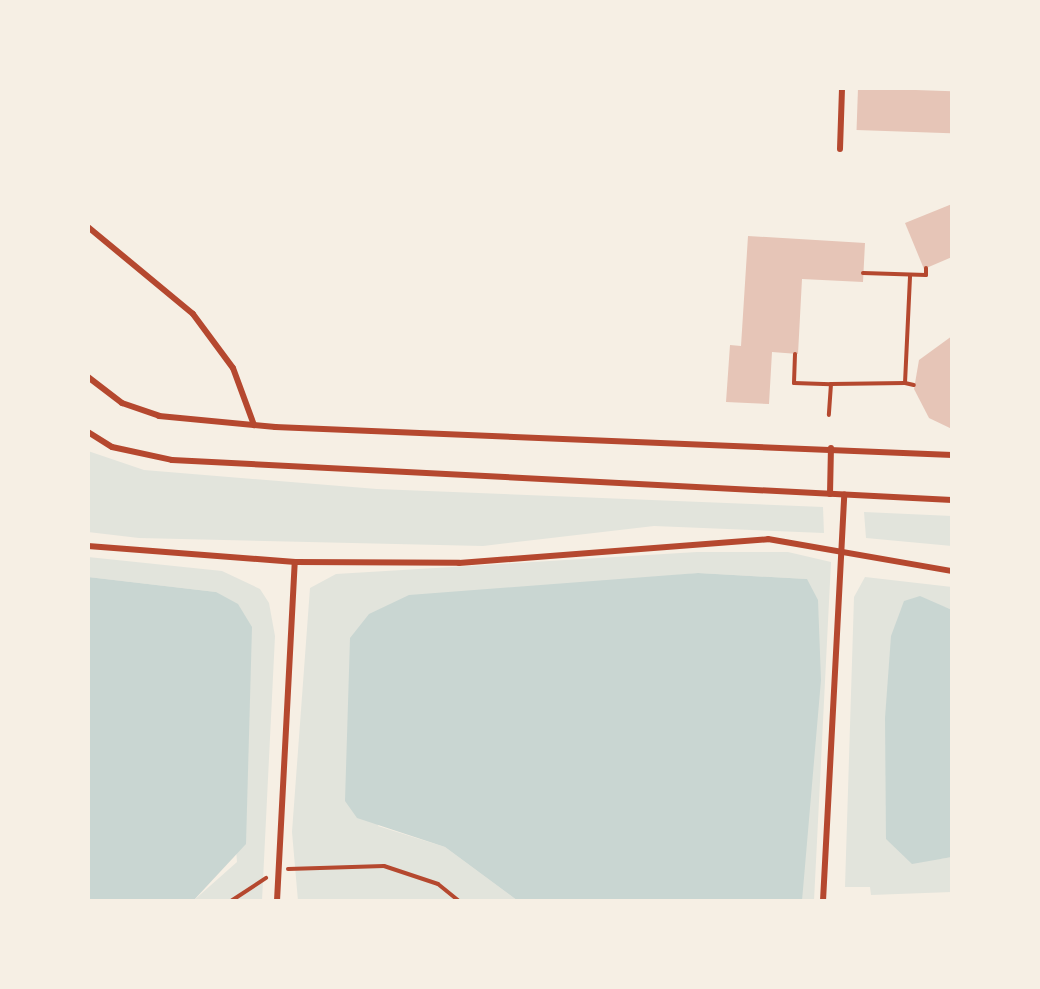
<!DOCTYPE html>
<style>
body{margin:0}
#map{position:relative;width:1040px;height:989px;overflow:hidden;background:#f6efe4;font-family:"Zilla Slab",serif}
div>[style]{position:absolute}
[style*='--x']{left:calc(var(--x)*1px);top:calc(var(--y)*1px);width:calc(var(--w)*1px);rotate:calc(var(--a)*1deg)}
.green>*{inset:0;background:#e2e4dc}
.water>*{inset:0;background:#c9d6d2}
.building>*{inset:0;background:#e6c5b7;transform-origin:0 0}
.path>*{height:4px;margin:-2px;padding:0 2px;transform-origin:2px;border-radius:2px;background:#b5482f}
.service>*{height:6px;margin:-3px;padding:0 3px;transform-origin:3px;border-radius:3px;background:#b5482f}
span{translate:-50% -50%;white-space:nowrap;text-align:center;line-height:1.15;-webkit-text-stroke:8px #f6efe4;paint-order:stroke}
.frame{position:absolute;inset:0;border:90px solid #f6efe4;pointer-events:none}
</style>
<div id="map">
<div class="green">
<i style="clip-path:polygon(88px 451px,144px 470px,377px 489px,823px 507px,824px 533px,654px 526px,483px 546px,139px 538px,88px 532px)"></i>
<i style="clip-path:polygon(864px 512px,952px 516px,952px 546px,866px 538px)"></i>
<i style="clip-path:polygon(697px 552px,788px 552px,831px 562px,814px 901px,802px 901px,807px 579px,698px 573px,512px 592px,378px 826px,445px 847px,518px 901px,298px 901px,292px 832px,310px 588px,336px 574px)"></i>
<i style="clip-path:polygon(88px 557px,222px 571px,260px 589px,269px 603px,275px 636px,262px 901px,193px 901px,237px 862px,216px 592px,88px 577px)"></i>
<i style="clip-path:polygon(865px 577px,952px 587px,952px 610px,944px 607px,940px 859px,952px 857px,952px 892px,871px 895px,870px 887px,845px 887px,854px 597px)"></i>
</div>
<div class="water">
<i style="clip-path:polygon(698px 573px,807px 579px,818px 600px,821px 680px,802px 901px,518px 901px,445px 847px,357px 818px,345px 801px,350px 638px,369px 614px,409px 595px)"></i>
<i style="clip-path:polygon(88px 577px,216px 592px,238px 604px,252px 627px,246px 844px,193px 901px,88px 901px)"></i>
<i style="clip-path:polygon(920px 596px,952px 610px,952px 857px,912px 864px,886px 839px,885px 718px,891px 636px,904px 601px)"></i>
</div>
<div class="building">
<i style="left:858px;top:88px;width:94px;height:42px;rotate:2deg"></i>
<i style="clip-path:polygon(952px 204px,952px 257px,924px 269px,905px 223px)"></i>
<i style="clip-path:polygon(748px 236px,865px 243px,863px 282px,802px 279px,798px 354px,772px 352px,769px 404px,726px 402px,730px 345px,741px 346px)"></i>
<i style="clip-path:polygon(952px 336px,952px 429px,929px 418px,914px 389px,919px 360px)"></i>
</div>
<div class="path">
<i style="--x:863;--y:273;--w:63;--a:1.8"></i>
<i style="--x:926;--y:275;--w:7;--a:-90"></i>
<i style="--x:795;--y:354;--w:29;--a:92"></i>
<i style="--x:794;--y:383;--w:37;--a:2"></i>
<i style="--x:831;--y:384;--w:31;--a:94"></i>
<i style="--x:905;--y:383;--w:9;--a:13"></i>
<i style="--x:831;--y:384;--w:74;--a:-0.8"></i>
<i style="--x:905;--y:383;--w:108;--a:-87.3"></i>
<i style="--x:288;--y:869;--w:96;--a:-1.8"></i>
<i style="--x:384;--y:866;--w:57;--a:18.4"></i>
<i style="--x:438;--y:884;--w:27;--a:39"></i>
<i style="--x:231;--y:901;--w:42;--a:-33.3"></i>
</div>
<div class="service">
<i style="--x:840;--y:149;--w:61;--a:-88.1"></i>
<i style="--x:88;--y:227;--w:136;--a:39.6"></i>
<i style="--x:193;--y:314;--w:67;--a:53.5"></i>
<i style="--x:233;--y:368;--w:61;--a:69.8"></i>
<i style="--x:88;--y:377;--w:43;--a:37.4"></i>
<i style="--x:122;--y:403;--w:39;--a:19"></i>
<i style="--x:159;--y:416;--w:117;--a:5.4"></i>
<i style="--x:275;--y:427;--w:678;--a:2.37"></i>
<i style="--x:88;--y:432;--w:28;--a:32"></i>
<i style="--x:112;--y:447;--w:61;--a:12.2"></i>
<i style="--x:172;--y:460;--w:781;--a:2.94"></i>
<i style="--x:830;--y:494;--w:46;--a:-88.8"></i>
<i style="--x:88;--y:546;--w:208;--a:4.4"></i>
<i style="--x:295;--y:562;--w:164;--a:0.3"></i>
<i style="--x:459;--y:563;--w:310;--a:-4.4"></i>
<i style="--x:768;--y:539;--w:187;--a:9.9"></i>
<i style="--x:277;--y:901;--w:339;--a:-87"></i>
<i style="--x:823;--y:901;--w:407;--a:-87"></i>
</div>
<div class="frame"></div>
</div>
